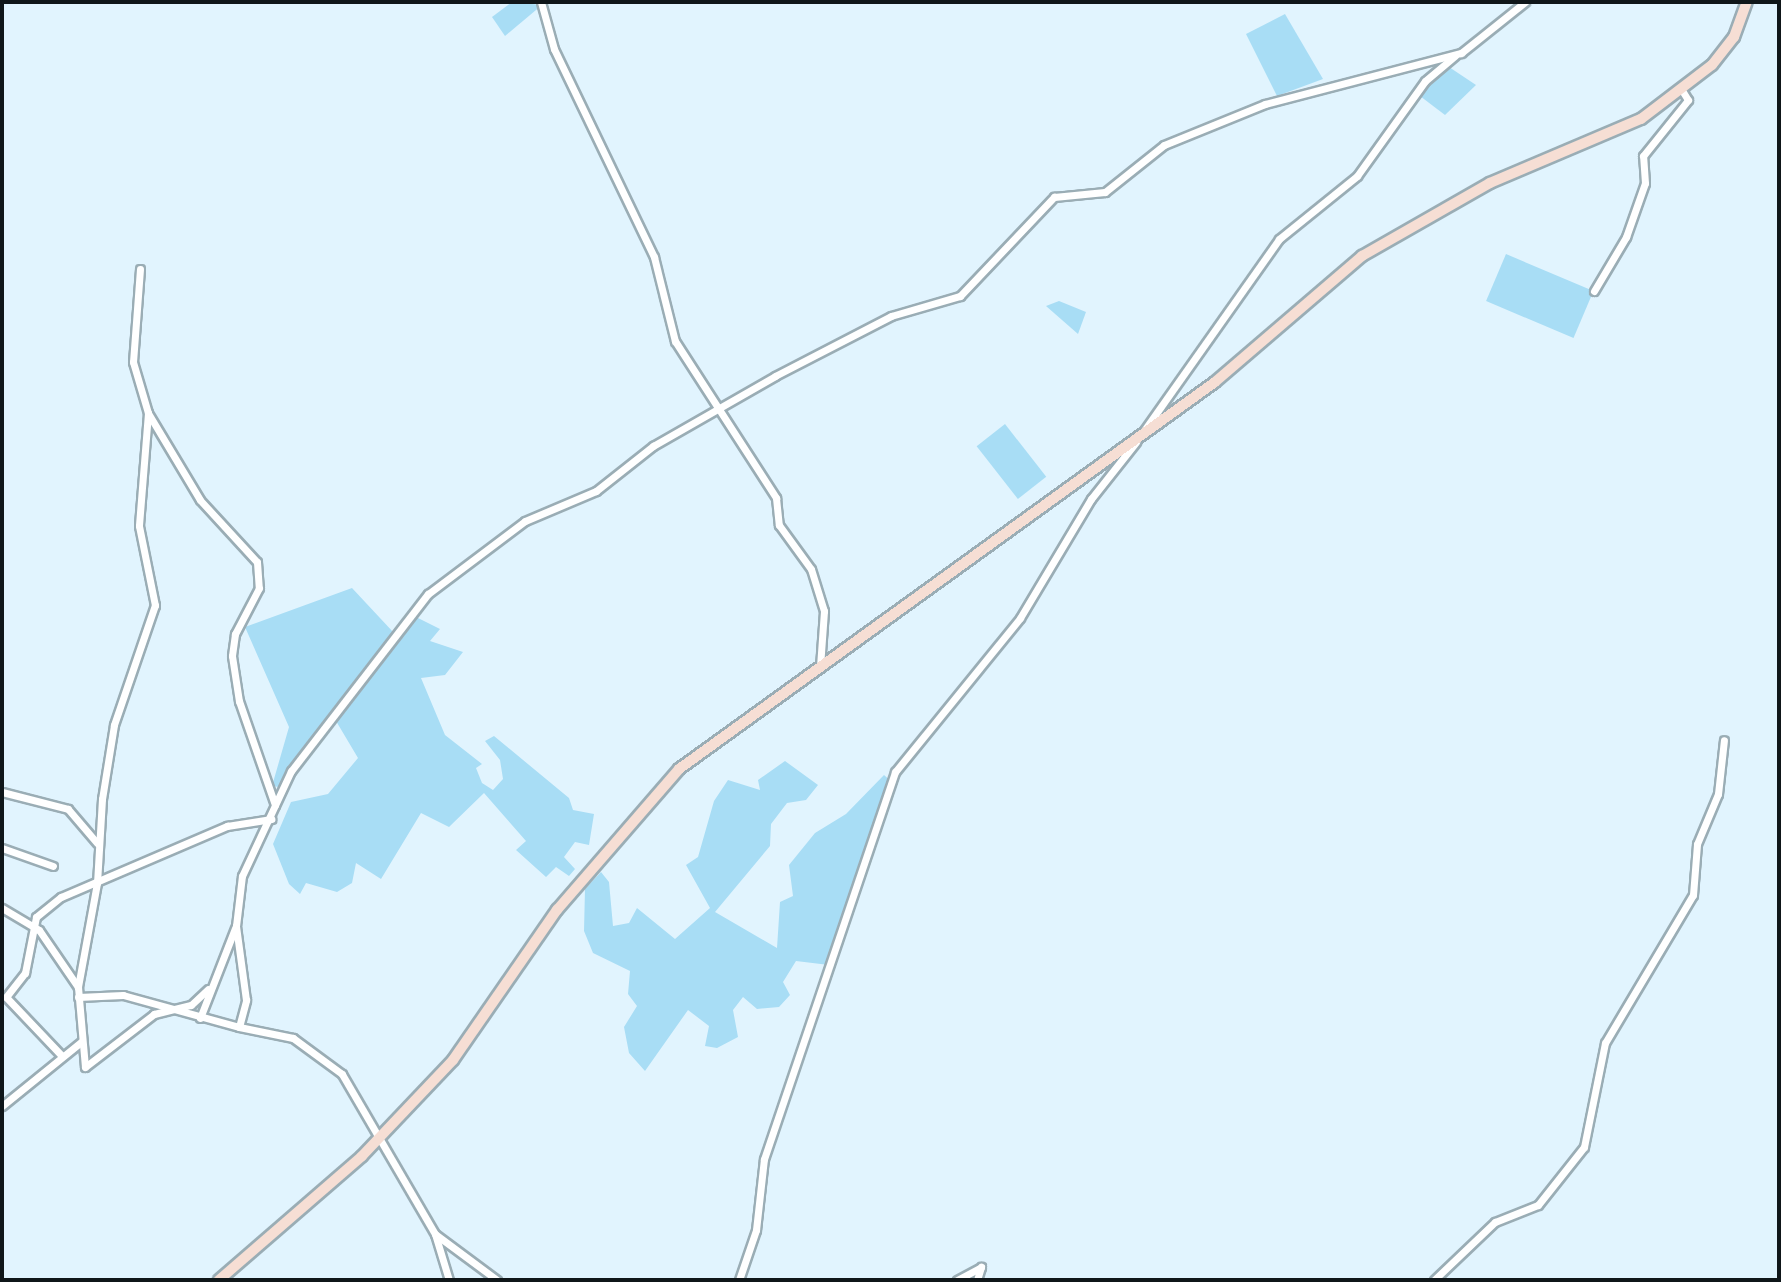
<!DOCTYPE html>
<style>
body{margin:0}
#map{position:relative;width:1781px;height:1282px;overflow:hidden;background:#e1f4fe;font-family:Lato,sans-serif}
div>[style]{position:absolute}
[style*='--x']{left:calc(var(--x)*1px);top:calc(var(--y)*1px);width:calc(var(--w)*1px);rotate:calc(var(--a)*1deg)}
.green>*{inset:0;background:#a8ddf5;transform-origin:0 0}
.roads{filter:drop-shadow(2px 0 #9aadb5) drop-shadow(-2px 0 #9aadb5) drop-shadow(0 2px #9aadb5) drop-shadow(0 -2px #9aadb5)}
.street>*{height:7px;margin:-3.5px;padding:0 3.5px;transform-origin:3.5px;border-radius:3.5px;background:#fff}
.secondary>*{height:10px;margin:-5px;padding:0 5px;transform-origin:5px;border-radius:5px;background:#f6ded4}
span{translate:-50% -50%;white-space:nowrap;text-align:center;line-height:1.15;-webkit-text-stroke:8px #e1f4fe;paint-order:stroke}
.frame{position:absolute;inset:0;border:4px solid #0f1619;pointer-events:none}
</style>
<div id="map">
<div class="green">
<i style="clip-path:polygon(512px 2px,542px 5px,505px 36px,492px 17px)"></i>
<i style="clip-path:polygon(1285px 14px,1323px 79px,1277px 96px,1246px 34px)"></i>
<i style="clip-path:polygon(1443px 63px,1476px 85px,1445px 115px,1416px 93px)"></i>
<i style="left:1506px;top:254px;width:95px;height:51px;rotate:23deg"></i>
<i style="clip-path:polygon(1059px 301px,1086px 312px,1078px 334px,1046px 306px)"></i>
<i style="left:1005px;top:424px;width:67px;height:36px;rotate:52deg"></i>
<i style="clip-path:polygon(352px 588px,394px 633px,410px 614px,440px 629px,430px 641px,463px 652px,445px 675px,421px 678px,445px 735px,482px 764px,476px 768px,482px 783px,493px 790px,503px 779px,500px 760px,485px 741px,494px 736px,569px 798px,573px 810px,594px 814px,589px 845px,575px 842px,564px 857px,575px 869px,569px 876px,556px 867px,546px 877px,516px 850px,526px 841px,484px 793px,449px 827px,421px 813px,381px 879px,356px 863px,352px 883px,337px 892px,306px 883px,300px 894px,289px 884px,273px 844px,291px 802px,328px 794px,358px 758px,336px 721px,286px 788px,272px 786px,289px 727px,245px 627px)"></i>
<i style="clip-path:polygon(785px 761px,818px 785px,806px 800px,787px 803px,771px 824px,770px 846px,715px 912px,777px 948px,780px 902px,793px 896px,789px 865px,815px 833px,846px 814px,884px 775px,893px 783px,829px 965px,796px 961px,783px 982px,790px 995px,779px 1007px,757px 1009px,743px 997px,733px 1010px,738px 1037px,717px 1048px,705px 1046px,709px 1026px,688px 1010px,645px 1071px,629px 1053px,624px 1027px,637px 1006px,628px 994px,630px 971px,593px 953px,584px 931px,585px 889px,601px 872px,609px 882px,613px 926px,629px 923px,637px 908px,675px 939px,710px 908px,686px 865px,698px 857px,714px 801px,728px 780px,760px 790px,758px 780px)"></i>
</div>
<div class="roads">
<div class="street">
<i style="--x:541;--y:2;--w:49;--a:74.5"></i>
<i style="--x:554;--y:49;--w:231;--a:64.3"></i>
<i style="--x:654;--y:257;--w:87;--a:76"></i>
<i style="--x:675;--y:341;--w:187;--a:57.2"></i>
<i style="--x:776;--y:498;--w:27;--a:84"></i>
<i style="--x:779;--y:525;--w:54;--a:54"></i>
<i style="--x:811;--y:569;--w:44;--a:72.8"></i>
<i style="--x:824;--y:611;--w:56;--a:94.1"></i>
<i style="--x:140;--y:269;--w:93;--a:94.3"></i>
<i style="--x:133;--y:362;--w:53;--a:73.6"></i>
<i style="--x:148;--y:413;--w:101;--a:59.1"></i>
<i style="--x:200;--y:500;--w:84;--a:47.4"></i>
<i style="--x:257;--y:562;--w:26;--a:86"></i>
<i style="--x:259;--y:588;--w:52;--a:117.6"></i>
<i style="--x:235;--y:634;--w:22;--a:98"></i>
<i style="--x:232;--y:656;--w:46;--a:81.2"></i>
<i style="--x:239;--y:701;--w:110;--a:70.9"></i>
<i style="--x:1594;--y:291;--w:63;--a:-59.3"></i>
<i style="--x:1626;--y:237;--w:57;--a:-70.6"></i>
<i style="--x:1645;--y:183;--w:27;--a:-94"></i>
<i style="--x:1643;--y:156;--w:72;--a:-51.2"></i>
<i style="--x:1688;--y:100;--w:13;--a:-122"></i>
<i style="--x:148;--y:413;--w:113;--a:94.6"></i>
<i style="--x:139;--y:526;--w:81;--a:78.6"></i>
<i style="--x:155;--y:605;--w:127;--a:108.9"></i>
<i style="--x:114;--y:725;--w:75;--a:99.2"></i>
<i style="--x:102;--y:799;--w:84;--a:93.4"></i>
<i style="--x:97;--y:883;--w:106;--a:100.4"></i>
<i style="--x:78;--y:987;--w:80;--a:85"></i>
<i style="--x:85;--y:1067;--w:87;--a:-37.5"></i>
<i style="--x:154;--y:1014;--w:38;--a:-14"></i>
<i style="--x:191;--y:1005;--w:23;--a:-43"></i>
<i style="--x:1143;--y:432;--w:236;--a:-54.8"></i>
<i style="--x:1279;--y:239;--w:100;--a:-38.9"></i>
<i style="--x:1357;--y:176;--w:117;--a:-54.4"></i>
<i style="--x:1425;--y:81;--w:39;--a:-40"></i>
<i style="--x:2;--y:792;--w:68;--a:14.4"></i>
<i style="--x:68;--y:809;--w:45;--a:49.5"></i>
<i style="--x:2;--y:848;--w:54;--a:19.4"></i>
<i style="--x:2;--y:908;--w:43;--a:30.7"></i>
<i style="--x:39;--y:930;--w:69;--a:55.6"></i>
<i style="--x:78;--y:997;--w:45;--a:-2.5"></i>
<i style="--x:123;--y:995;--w:120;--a:15.4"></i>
<i style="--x:200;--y:1018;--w:97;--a:-68.7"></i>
<i style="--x:62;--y:1056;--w:81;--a:-133.5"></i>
<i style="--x:6;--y:997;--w:31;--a:-52"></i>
<i style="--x:25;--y:973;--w:57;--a:-78.9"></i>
<i style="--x:36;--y:917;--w:32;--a:-39"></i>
<i style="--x:61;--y:897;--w:181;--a:-23.2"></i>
<i style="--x:227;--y:826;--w:45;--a:-9"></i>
<i style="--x:2;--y:1106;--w:102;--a:-39"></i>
<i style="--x:435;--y:1234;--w:48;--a:73.1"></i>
<i style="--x:497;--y:1280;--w:77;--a:-143.4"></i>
<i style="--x:435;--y:1234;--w:185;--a:-120.2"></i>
<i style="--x:342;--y:1074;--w:61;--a:-143.7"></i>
<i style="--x:293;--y:1038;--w:55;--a:-168.5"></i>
<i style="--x:239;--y:1027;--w:28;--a:-75"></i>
<i style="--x:246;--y:1000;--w:75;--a:-97.7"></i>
<i style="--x:236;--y:926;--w:50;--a:-83.2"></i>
<i style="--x:242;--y:876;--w:116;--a:-65"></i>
<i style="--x:291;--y:771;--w:224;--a:-52.3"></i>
<i style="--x:428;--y:594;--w:121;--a:-37"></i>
<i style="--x:525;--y:521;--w:77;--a:-22.9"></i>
<i style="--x:596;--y:491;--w:73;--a:-38.3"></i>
<i style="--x:653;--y:446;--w:141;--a:-29.8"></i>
<i style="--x:775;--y:376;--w:131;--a:-27.3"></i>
<i style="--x:891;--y:316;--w:72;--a:-16.2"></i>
<i style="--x:960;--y:296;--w:137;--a:-46.5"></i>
<i style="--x:1054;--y:197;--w:51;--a:-5.6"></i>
<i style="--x:1105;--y:192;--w:75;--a:-38.5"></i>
<i style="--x:1164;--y:145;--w:109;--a:-22.1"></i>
<i style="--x:1265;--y:104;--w:203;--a:-14.6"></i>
<i style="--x:1461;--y:53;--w:82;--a:-38.6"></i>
<i style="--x:739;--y:1280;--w:53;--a:-71.2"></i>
<i style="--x:756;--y:1230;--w:71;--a:-83.6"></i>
<i style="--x:764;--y:1159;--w:409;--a:-71.3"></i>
<i style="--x:895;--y:772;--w:198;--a:-50.9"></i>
<i style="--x:1020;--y:618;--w:139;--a:-59.2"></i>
<i style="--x:1091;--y:499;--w:73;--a:-51.7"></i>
<i style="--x:957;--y:1280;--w:27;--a:-28"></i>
<i style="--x:977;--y:1280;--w:14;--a:-73"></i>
<i style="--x:1434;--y:1280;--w:84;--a:-43.6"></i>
<i style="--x:1495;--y:1222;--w:46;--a:-21.6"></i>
<i style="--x:1538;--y:1205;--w:74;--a:-51.6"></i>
<i style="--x:1584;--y:1147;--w:106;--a:-78.6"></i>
<i style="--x:1605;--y:1043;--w:172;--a:-59.3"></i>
<i style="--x:1693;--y:895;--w:51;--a:-85.5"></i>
<i style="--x:1697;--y:844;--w:54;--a:-67.2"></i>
<i style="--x:1718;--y:794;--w:54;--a:-83.7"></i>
</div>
<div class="secondary">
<i style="--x:219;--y:1280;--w:189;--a:-40.9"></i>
<i style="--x:362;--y:1156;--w:132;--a:-46.5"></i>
<i style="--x:453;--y:1060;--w:183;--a:-55.3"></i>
<i style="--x:557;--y:910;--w:186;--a:-49.1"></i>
<i style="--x:679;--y:769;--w:661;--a:-35.83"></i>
<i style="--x:1215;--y:382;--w:194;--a:-40.6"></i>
<i style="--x:1362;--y:256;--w:147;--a:-29.7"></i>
<i style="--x:1490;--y:183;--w:164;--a:-23"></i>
<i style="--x:1641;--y:119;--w:89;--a:-37.3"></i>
<i style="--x:1712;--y:65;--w:36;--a:-52"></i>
<i style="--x:1734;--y:37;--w:37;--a:-70"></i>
</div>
</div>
<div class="frame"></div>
</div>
